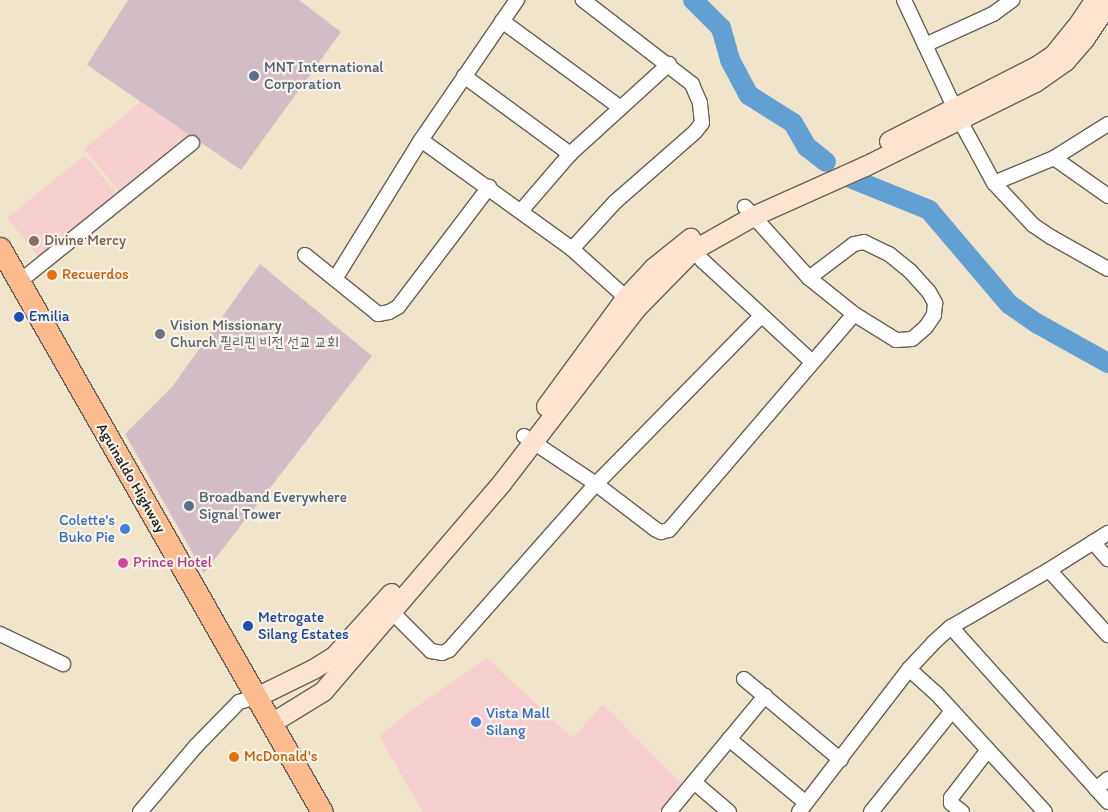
<!DOCTYPE html>
<meta charset="utf-8">
<style>
body{margin:0}
#map{position:relative;width:1108px;height:812px;overflow:hidden;background:#f0e5ca;font-family:Itim,"Poor Story",sans-serif}
div>[style]{position:absolute}
[style*='--x']{left:calc(var(--x)*1px);top:calc(var(--y)*1px);width:calc(var(--w)*1px);rotate:calc(var(--a)*1deg)}
.built>*{inset:0;background:#f7cfd1;transform-origin:0 0}
.industrial>*{inset:0;background:#d2bdc6}
.river>*{height:20px;margin:-10px;padding:0 10px;transform-origin:10px;border-radius:10px;background:#629fd3}
.roads{filter:drop-shadow(1px 0 #666259) drop-shadow(-1px 0 #666259) drop-shadow(0 1px #666259) drop-shadow(0 -1px #666259)}
.street>*{height:14px;margin:-7px;padding:0 7px;transform-origin:7px;border-radius:7px;background:#fff}
.secondary>*{height:19px;margin:-9.5px;padding:0 9.5px;transform-origin:9.5px;border-radius:9.5px;background:#fde4d1}
.primary>*{height:21px;margin:-10.5px;padding:0 10.5px;transform-origin:10.5px;border-radius:10.5px;background:#fbbb8c}
.dots>*{width:14px;height:14px;translate:-50% -50%;box-sizing:border-box;border:2px solid #f7f3e8;border-radius:50%}
span{translate:-50% -50%;white-space:nowrap;text-align:center;line-height:1.15;-webkit-text-stroke:4.5px #f7f3e8;paint-order:stroke}
.service-label{font-size:15px;color:#4e5e75}
.left{translate:0 -50%;text-align:left}
.education-label{font-size:15px;color:#785e54}
.food-label{font-size:15px;color:#c56008}
.transit-label{font-size:15px;color:#164399}
.worship-label{font-size:15px;color:#5b616d}
.street-label{font-size:15px;color:#1c1c1c}
.shop-label{font-size:15px;color:#366cbe}
.right{translate:-100% -50%;text-align:right}
.hotel-label{font-size:15px;color:#b23c85}
</style>
<div id="map">
<div class="built">
<i style="clip-path:polygon(140px 102px,191px 135px,121px 193px,84px 149px)"></i>
<i style="left:85px;top:155px;width:54px;height:100px;rotate:51deg"></i>
<i style="clip-path:polygon(487px 658px,573px 738px,603px 704px,682px 784px,658px 812px,423px 812px,379px 736px,416px 707px)"></i>
</div>
<div class="industrial">
<i style="clip-path:polygon(128px 0,299px 0,341px 32px,241px 170px,87px 65px)"></i>
<i style="clip-path:polygon(260px 264px,372px 356px,204px 573px,125px 434px,172px 387px)"></i>
</div>
<div class="river">
<i style="--x:693;--y:0;--w:40;--a:45"></i>
<i style="--x:721;--y:28;--w:33;--a:74"></i>
<i style="--x:730;--y:60;--w:40;--a:62"></i>
<i style="--x:749;--y:95;--w:52;--a:32.5"></i>
<i style="--x:793;--y:123;--w:28;--a:60"></i>
<i style="--x:807;--y:147;--w:24;--a:38"></i>
<i style="--x:845;--y:176;--w:91;--a:22"></i>
<i style="--x:929;--y:210;--w:123;--a:49.6"></i>
<i style="--x:1009;--y:304;--w:35;--a:35"></i>
<i style="--x:1038;--y:324;--w:80;--a:29.1"></i>
</div>
<div class="roads">
<div class="street">
<i style="--x:904;--y:0;--w:141;--a:64.9"></i>
<i style="--x:964;--y:128;--w:63;--a:61.4"></i>
<i style="--x:994;--y:183;--w:57;--a:47.1"></i>
<i style="--x:1033;--y:225;--w:22;--a:34"></i>
<i style="--x:1051;--y:237;--w:65;--a:29.3"></i>
<i style="--x:502;--y:21;--w:147;--a:36.2"></i>
<i style="--x:925;--y:45;--w:75;--a:-24.5"></i>
<i style="--x:993;--y:14;--w:24;--a:-36"></i>
<i style="--x:464;--y:76;--w:132;--a:36.3"></i>
<i style="--x:421;--y:140;--w:186;--a:35.8"></i>
<i style="--x:572;--y:249;--w:81;--a:42"></i>
<i style="--x:1054;--y:158;--w:66;--a:35.1"></i>
<i style="--x:994;--y:183;--w:65;--a:-22.6"></i>
<i style="--x:1054;--y:158;--w:64;--a:-32.2"></i>
<i style="--x:521;--y:211;--w:75;--a:-49.3"></i>
<i style="--x:570;--y:154;--w:134;--a:-42.3"></i>
<i style="--x:688;--y:244;--w:23;--a:49"></i>
<i style="--x:703;--y:261;--w:149;--a:42.8"></i>
<i style="--x:572;--y:249;--w:64;--a:-47.5"></i>
<i style="--x:615;--y:202;--w:106;--a:-41.2"></i>
<i style="--x:695;--y:132;--w:11;--a:-52"></i>
<i style="--x:702;--y:123;--w:20;--a:-96"></i>
<i style="--x:700;--y:103;--w:21;--a:-113"></i>
<i style="--x:692;--y:84;--w:138;--a:-142.4"></i>
<i style="--x:305;--y:255;--w:94;--a:38.9"></i>
<i style="--x:378;--y:314;--w:11;--a:-10"></i>
<i style="--x:389;--y:312;--w:10;--a:-29"></i>
<i style="--x:398;--y:307;--w:151;--a:-52.8"></i>
<i style="--x:809;--y:278;--w:56;--a:-37.1"></i>
<i style="--x:854;--y:244;--w:10;--a:-11"></i>
<i style="--x:864;--y:242;--w:28;--a:26"></i>
<i style="--x:889;--y:254;--w:27;--a:39"></i>
<i style="--x:910;--y:271;--w:28;--a:48"></i>
<i style="--x:929;--y:292;--w:13;--a:61"></i>
<i style="--x:935;--y:303;--w:12;--a:95"></i>
<i style="--x:934;--y:315;--w:14;--a:124"></i>
<i style="--x:926;--y:327;--w:18;--a:139"></i>
<i style="--x:912;--y:339;--w:16;--a:176"></i>
<i style="--x:896;--y:340;--w:49;--a:-148.2"></i>
<i style="--x:335;--y:279;--w:163;--a:-58.3"></i>
<i style="--x:421;--y:140;--w:170;--a:-55.6"></i>
<i style="--x:19;--y:282;--w:222;--a:-38.8"></i>
<i style="--x:524;--y:436;--w:87;--a:33.7"></i>
<i style="--x:596;--y:484;--w:74;--a:37.3"></i>
<i style="--x:655;--y:529;--w:7;--a:27"></i>
<i style="--x:661;--y:532;--w:8;--a:-14"></i>
<i style="--x:669;--y:530;--w:284;--a:-49.4"></i>
<i style="--x:854;--y:314;--w:58;--a:-141.3"></i>
<i style="--x:809;--y:278;--w:96;--a:-132"></i>
<i style="--x:1093;--y:542;--w:23;--a:49"></i>
<i style="--x:1049;--y:570;--w:88;--a:47.8"></i>
<i style="--x:385;--y:605;--w:65;--a:45"></i>
<i style="--x:431;--y:651;--w:11;--a:10"></i>
<i style="--x:442;--y:653;--w:8;--a:-23"></i>
<i style="--x:449;--y:650;--w:222;--a:-48.5"></i>
<i style="--x:596;--y:484;--w:235;--a:-45.5"></i>
<i style="--x:951;--y:627;--w:235;--a:48.1"></i>
<i style="--x:0;--y:634;--w:70;--a:25.5"></i>
<i style="--x:909;--y:669;--w:36;--a:42"></i>
<i style="--x:936;--y:693;--w:161;--a:47.5"></i>
<i style="--x:744;--y:679;--w:126;--a:39.9"></i>
<i style="--x:729;--y:739;--w:100;--a:39.7"></i>
<i style="--x:694;--y:782;--w:46;--a:40.6"></i>
<i style="--x:1096;--y:789;--w:16;--a:-40"></i>
<i style="--x:140;--y:812;--w:87;--a:-49.7"></i>
<i style="--x:196;--y:746;--w:62;--a:-45.7"></i>
<i style="--x:239;--y:702;--w:18;--a:-16"></i>
<i style="--x:669;--y:812;--w:151;--a:-50.4"></i>
<i style="--x:799;--y:812;--w:180;--a:-52.4"></i>
<i style="--x:909;--y:669;--w:35;--a:-47"></i>
<i style="--x:933;--y:643;--w:24;--a:-42"></i>
<i style="--x:951;--y:627;--w:113;--a:-30.2"></i>
<i style="--x:1049;--y:570;--w:70;--a:-32.1"></i>
<i style="--x:871;--y:812;--w:129;--a:-51.3"></i>
<i style="--x:962;--y:812;--w:14;--a:-141"></i>
<i style="--x:951;--y:803;--w:5;--a:-90"></i>
<i style="--x:951;--y:798;--w:59;--a:-52.5"></i>
</div>
<div class="secondary">
<i style="--x:889;--y:141;--w:167;--a:-27"></i>
<i style="--x:1038;--y:65;--w:18;--a:-34"></i>
<i style="--x:1053;--y:55;--w:36;--a:-51"></i>
<i style="--x:1076;--y:27;--w:32;--a:-56"></i>
<i style="--x:546;--y:406;--w:135;--a:-53.7"></i>
<i style="--x:626;--y:297;--w:40;--a:-47"></i>
<i style="--x:653;--y:268;--w:48;--a:-39"></i>
<i style="--x:256;--y:697;--w:64;--a:-26.2"></i>
<i style="--x:313;--y:669;--w:25;--a:-32"></i>
<i style="--x:334;--y:656;--w:85;--a:-47.9"></i>
<i style="--x:271;--y:723;--w:61;--a:-31.6"></i>
<i style="--x:323;--y:691;--w:275;--a:-49.4"></i>
<i style="--x:502;--y:482;--w:221;--a:-52.4"></i>
<i style="--x:637;--y:307;--w:80;--a:-45.5"></i>
<i style="--x:693;--y:250;--w:69;--a:-29.5"></i>
<i style="--x:753;--y:216;--w:123;--a:-24.1"></i>
<i style="--x:865;--y:166;--w:190;--a:-26.3"></i>
<i style="--x:1035;--y:82;--w:37;--a:-35"></i>
<i style="--x:1065;--y:61;--w:29;--a:-49"></i>
<i style="--x:1084;--y:39;--w:43;--a:-56.3"></i>
</div>
<div class="primary">
<i style="--x:0;--y:248;--w:649;--a:60.28"></i>
</div>
</div>
<div class="dots">
<i style="left:254px;top:76px;background:#5c6f8a"></i>
<i style="left:34px;top:241px;background:#8d6e63"></i>
<i style="left:52px;top:275px;background:#e8710a"></i>
<i style="left:19px;top:317px;background:#1a4fb4"></i>
<i style="left:160px;top:334px;background:#6b7280"></i>
<i style="left:189px;top:506px;background:#5c6f8a"></i>
<i style="left:125px;top:529px;background:#3f7fe0"></i>
<i style="left:123px;top:563px;background:#d1479c"></i>
<i style="left:248px;top:626px;background:#1a4fb4"></i>
<i style="left:476px;top:722px;background:#3f7fe0"></i>
<i style="left:234px;top:757px;background:#e8710a"></i>
</div>
<div class="service-label">
<span class="left" style="left:264px;top:76px">MNT International<br>Corporation</span>
<span class="left" style="left:199px;top:506px">Broadband Everywhere<br>Signal Tower</span>
</div>
<div class="education-label">
<span class="left" style="left:44px;top:241px">Divine Mercy</span>
</div>
<div class="food-label">
<span class="left" style="left:62px;top:275px">Recuerdos</span>
<span class="left" style="left:244px;top:757px">McDonald's</span>
</div>
<div class="transit-label">
<span class="left" style="left:29px;top:317px">Emilia</span>
<span class="left" style="left:258px;top:626px">Metrogate<br>Silang Estates</span>
</div>
<div class="worship-label">
<span class="left" style="left:170px;top:334px">Vision Missionary<br>Church 필리핀 비전 선교 교회</span>
</div>
<div class="street-label">
<span style="left:131px;top:478px;rotate:60deg">Aguinaldo Highway</span>
</div>
<div class="shop-label">
<span class="right" style="left:115px;top:529px">Colette's<br>Buko Pie</span>
<span class="left" style="left:486px;top:722px">Vista Mall<br>Silang</span>
</div>
<div class="hotel-label">
<span class="left" style="left:133px;top:563px">Prince Hotel</span>
</div>
</div>
